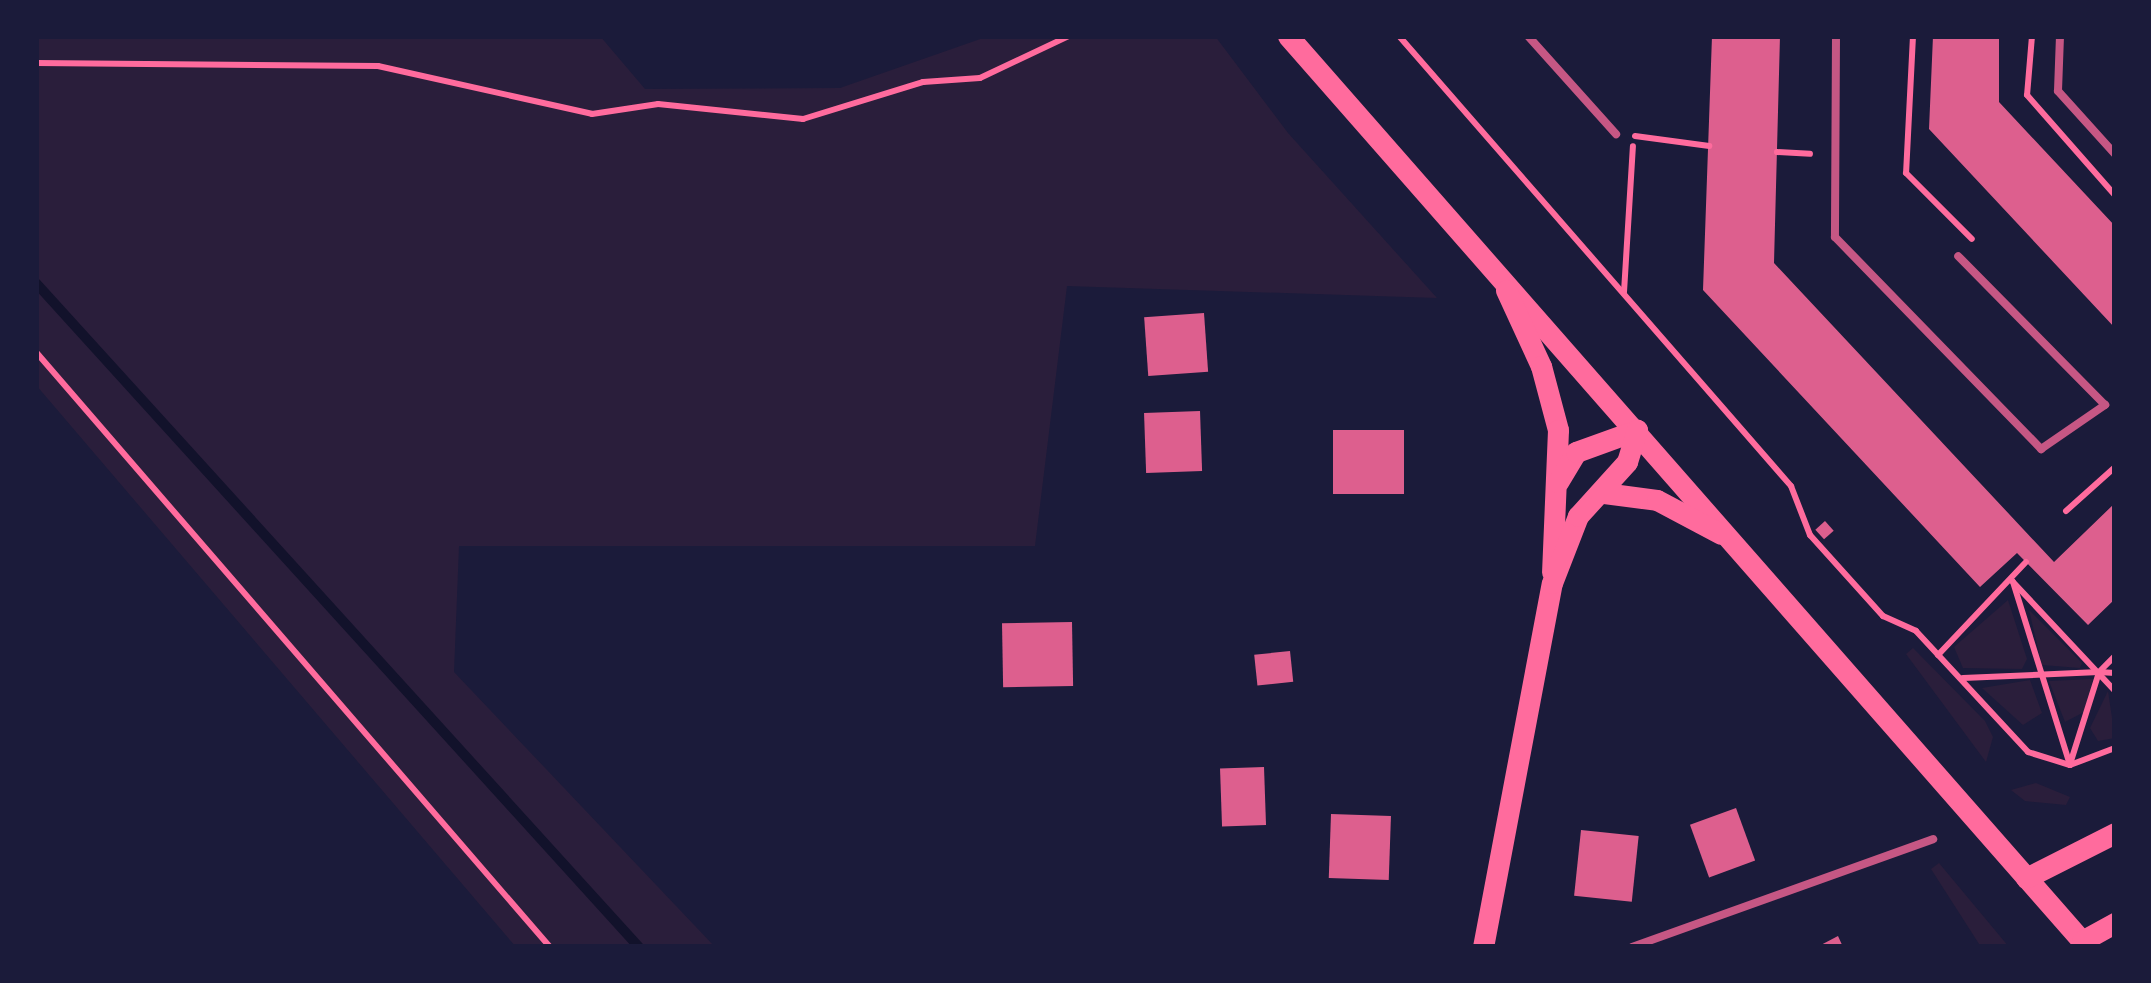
<!DOCTYPE html>
<style>
body{margin:0}
#map{position:relative;width:2151px;height:983px;overflow:hidden;background:#1b1b3a;font-family:"Fira Sans",sans-serif}
div>[style]{position:absolute}
[style*='--x']{left:calc(var(--x)*1px);top:calc(var(--y)*1px);width:calc(var(--w)*1px);rotate:calc(var(--a)*1deg)}
.green>*{inset:0;background:#2a1e3b}
.stream>*{height:10px;margin:-5px;padding:0 5px;transform-origin:5px;border-radius:5px;background:#12122b}
.building>*{inset:0;background:#dd5f8e;transform-origin:0 0}
.path>*{height:6px;margin:-3px;padding:0 3px;transform-origin:3px;border-radius:3px;background:#ff6b9d}
.service>*{height:8px;margin:-4px;padding:0 4px;transform-origin:4px;border-radius:4px;background:#c65784}
.secondary>*{height:21px;margin:-10.5px;padding:0 10.5px;transform-origin:10.5px;border-radius:10.5px;background:#ff6b9d}
span{translate:-50% -50%;white-space:nowrap;text-align:center;line-height:1.15;-webkit-text-stroke:9px #1b1b3a;paint-order:stroke}
.frame{position:absolute;inset:0;border:39px solid #1b1b3a;pointer-events:none}
</style>
<div id="map">
<div class="green">
<i style="clip-path:polygon(36px 36px,600px 36px,645px 89px,840px 88px,989px 36px,1215px 36px,1288px 133px,1437px 298px,1067px 286px,1035px 546px,459px 546px,454px 672px,715px 947px,516px 947px,36px 385px)"></i>
<i style="clip-path:polygon(2008px 600px,2027px 659px,2022px 669px,1963px 668px,1954px 647px)"></i>
<i style="clip-path:polygon(2029px 610px,2082px 663px,2080px 668px,2042px 665px)"></i>
<i style="clip-path:polygon(1913px 648px,1985px 721px,1993px 737px,1986px 762px,1906px 654px)"></i>
<i style="clip-path:polygon(2093px 679px,2084px 712px,2065px 722px,2049px 681px)"></i>
<i style="clip-path:polygon(2030px 680px,2042px 713px,2023px 725px,1982px 688px)"></i>
<i style="clip-path:polygon(2108px 691px,2115px 738px,2098px 741px,2090px 728px)"></i>
<i style="clip-path:polygon(2036px 783px,2070px 797px,2066px 805px,2025px 801px,2011px 790px)"></i>
<i style="clip-path:polygon(1939px 863px,2009px 947px,1981px 947px,1931px 869px)"></i>
</div>
<div class="stream">
<i style="--x:36;--y:283;--w:897;--a:47.76"></i>
</div>
<div class="building">
<i style="clip-path:polygon(1712px 36px,1780px 36px,1774px 263px,2054px 562px,2115px 503px,2115px 599px,2088px 625px,2017px 553px,1980px 587px,1703px 290px)"></i>
<i style="clip-path:polygon(1933px 36px,1999px 36px,1999px 102px,2115px 226px,2115px 328px,1929px 129px)"></i>
<i style="left:1204px;top:313px;width:59px;height:60px;rotate:86deg"></i>
<i style="left:1200px;top:411px;width:60px;height:56px;rotate:88deg"></i>
<i style="left:1404px;top:430px;width:64px;height:71px;rotate:90deg"></i>
<i style="left:1825px;top:521px;width:13px;height:13px;rotate:48deg"></i>
<i style="left:1072px;top:622px;width:64px;height:70px;rotate:89deg"></i>
<i style="left:1290px;top:651px;width:31px;height:36px;rotate:84deg"></i>
<i style="left:1264px;top:767px;width:58px;height:44px;rotate:88deg"></i>
<i style="left:1736px;top:808px;width:56px;height:49px;rotate:70deg"></i>
<i style="left:1331px;top:814px;width:60px;height:64px;rotate:2deg"></i>
<i style="left:1581px;top:830px;width:58px;height:66px;rotate:6deg"></i>
<i style="clip-path:polygon(1838px 936px,1843px 947px,1817px 947px)"></i>
</div>
<div class="path">
<i style="--x:1399;--y:36;--w:597;--a:48.94"></i>
<i style="--x:1791;--y:486;--w:53;--a:68.8"></i>
<i style="--x:1810;--y:535;--w:109;--a:48"></i>
<i style="--x:1883;--y:616;--w:36;--a:24"></i>
<i style="--x:1916;--y:631;--w:165;--a:47.2"></i>
<i style="--x:2028;--y:752;--w:44;--a:17.2"></i>
<i style="--x:2070;--y:765;--w:48;--a:-20.7"></i>
<i style="--x:1913;--y:36;--w:137;--a:92.9"></i>
<i style="--x:1906;--y:173;--w:93;--a:45"></i>
<i style="--x:2032;--y:36;--w:59;--a:94.8"></i>
<i style="--x:2027;--y:95;--w:133;--a:48.7"></i>
<i style="--x:36;--y:63;--w:342;--a:0.5"></i>
<i style="--x:378;--y:66;--w:219;--a:12.6"></i>
<i style="--x:592;--y:114;--w:67;--a:-8.6"></i>
<i style="--x:658;--y:104;--w:146;--a:5.9"></i>
<i style="--x:803;--y:119;--w:126;--a:-17.1"></i>
<i style="--x:923;--y:82;--w:57;--a:-4"></i>
<i style="--x:980;--y:78;--w:98;--a:-25.3"></i>
<i style="--x:1635;--y:136;--w:75;--a:7.7"></i>
<i style="--x:1777;--y:152;--w:33;--a:3"></i>
<i style="--x:1624;--y:292;--w:146;--a:-86.5"></i>
<i style="--x:36;--y:352;--w:786;--a:49.18"></i>
<i style="--x:2066;--y:511;--w:66;--a:-41.9"></i>
<i style="--x:1938;--y:655;--w:128;--a:-46.6"></i>
<i style="--x:1963;--y:678;--w:136;--a:-2.5"></i>
<i style="--x:2099;--y:672;--w:23;--a:-45"></i>
<i style="--x:2071;--y:761;--w:93;--a:-72.5"></i>
<i style="--x:2099;--y:672;--w:16;--a:4"></i>
<i style="--x:2070;--y:765;--w:192;--a:-107.3"></i>
<i style="--x:2013;--y:582;--w:149;--a:46.9"></i>
</div>
<div class="service">
<i style="--x:1528;--y:36;--w:132;--a:48.1"></i>
<i style="--x:1836;--y:36;--w:201;--a:90.3"></i>
<i style="--x:1835;--y:237;--w:296;--a:45.8"></i>
<i style="--x:2041;--y:449;--w:78;--a:-34.5"></i>
<i style="--x:2105;--y:405;--w:209;--a:-134.6"></i>
<i style="--x:2060;--y:36;--w:55;--a:92.1"></i>
<i style="--x:2058;--y:91;--w:85;--a:47.9"></i>
<i style="--x:1632;--y:947;--w:320;--a:-19.7"></i>
</div>
<div class="secondary">
<i style="--x:1288;--y:36;--w:1204;--a:48.74"></i>
<i style="--x:2082;--y:941;--w:38;--a:-29"></i>
<i style="--x:1506;--y:290;--w:84;--a:65.3"></i>
<i style="--x:1541;--y:366;--w:66;--a:75.1"></i>
<i style="--x:1558;--y:430;--w:142;--a:92.4"></i>
<i style="--x:1558;--y:482;--w:35;--a:-59"></i>
<i style="--x:1576;--y:452;--w:65;--a:-19.8"></i>
<i style="--x:1604;--y:493;--w:53;--a:7.5"></i>
<i style="--x:1657;--y:500;--w:72;--a:28"></i>
<i style="--x:2026;--y:878;--w:100;--a:-26.8"></i>
<i style="--x:1483;--y:947;--w:370;--a:-79.3"></i>
<i style="--x:1552;--y:583;--w:72;--a:-68.8"></i>
<i style="--x:1578;--y:516;--w:73;--a:-47.8"></i>
<i style="--x:1627;--y:462;--w:34;--a:-73"></i>
</div>
<div class="frame"></div>
</div>
